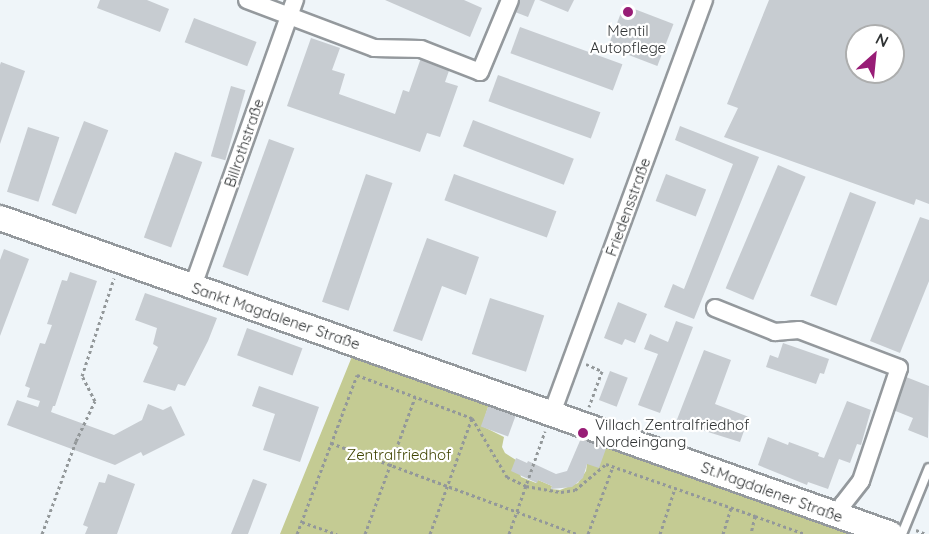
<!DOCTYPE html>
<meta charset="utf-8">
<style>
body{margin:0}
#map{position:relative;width:929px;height:534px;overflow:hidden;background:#eff5f9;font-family:Quicksand,sans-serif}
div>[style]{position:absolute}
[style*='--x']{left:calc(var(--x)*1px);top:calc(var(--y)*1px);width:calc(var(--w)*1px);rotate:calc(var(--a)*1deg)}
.green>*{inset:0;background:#c4cb93}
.building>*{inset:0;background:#c7ccd1;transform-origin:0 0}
.path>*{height:3px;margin-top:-1.5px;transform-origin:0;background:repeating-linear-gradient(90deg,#93989a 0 3px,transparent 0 6px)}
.roads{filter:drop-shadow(2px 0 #94999d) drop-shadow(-2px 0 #94999d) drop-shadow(0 2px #94999d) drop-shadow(0 -2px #94999d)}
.lane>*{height:8px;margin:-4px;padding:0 4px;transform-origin:4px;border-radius:4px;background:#fff}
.street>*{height:16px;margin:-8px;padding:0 8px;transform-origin:8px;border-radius:8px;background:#fff}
.secondary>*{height:24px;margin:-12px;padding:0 12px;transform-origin:12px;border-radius:12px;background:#fff}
.dots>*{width:16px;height:16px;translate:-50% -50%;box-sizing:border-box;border:3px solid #fff;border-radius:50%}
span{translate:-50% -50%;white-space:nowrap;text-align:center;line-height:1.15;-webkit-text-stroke:4.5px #fff;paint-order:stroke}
.poi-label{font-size:15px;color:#313435}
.left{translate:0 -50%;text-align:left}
.street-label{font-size:15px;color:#313435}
.park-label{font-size:15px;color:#3f4301}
.north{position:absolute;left:845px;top:24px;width:60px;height:60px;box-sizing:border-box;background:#fff;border:2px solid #adaeae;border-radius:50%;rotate:27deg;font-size:16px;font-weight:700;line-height:24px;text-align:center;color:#313435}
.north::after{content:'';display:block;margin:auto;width:21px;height:27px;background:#981d76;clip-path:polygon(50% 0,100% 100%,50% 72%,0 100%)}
</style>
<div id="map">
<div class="green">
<i style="clip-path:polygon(353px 354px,489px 404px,482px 426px,504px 437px,502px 447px,505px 453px,516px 460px,521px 477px,536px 483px,538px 480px,552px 486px,551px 489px,560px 490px,578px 483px,586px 471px,587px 464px,607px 446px,854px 534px,280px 534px)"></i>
</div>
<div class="building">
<i style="clip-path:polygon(100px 0,147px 0,169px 9px,160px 32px,97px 8px)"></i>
<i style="clip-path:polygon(385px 0,464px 0,482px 8px,470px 37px)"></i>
<i style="clip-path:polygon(520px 0,535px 0,528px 17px,515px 12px)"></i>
<i style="clip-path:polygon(539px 0,574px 0,568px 12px)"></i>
<i style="clip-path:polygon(evenodd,769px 0,929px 0,929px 204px,916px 199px,914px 205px,724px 137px,738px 108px,727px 104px,769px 0,857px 36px,893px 36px,893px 72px,857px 72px,857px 36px)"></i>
<i style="left:624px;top:5px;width:53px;height:45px;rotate:21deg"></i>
<i style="left:194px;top:18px;width:67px;height:26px;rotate:21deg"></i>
<i style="left:520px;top:27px;width:109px;height:28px;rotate:20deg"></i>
<i style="clip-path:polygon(311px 38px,340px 48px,332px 70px,345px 74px,339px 94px,395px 114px,403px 90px,409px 92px,422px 55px,451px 65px,445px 82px,458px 86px,440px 137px,427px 133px,420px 152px,287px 106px)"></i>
<i style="clip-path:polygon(1px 62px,25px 71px,0 144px,0 65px)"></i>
<i style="left:498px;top:75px;width:109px;height:28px;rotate:20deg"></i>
<i style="left:231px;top:86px;width:15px;height:73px;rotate:16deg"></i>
<i style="left:473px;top:120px;width:108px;height:28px;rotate:21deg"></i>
<i style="left:84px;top:121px;width:26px;height:90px;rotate:21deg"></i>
<i style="clip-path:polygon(680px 126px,759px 157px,694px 319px,664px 307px,673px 284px,684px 289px,733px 164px,675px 140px)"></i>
<i style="left:28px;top:127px;width:33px;height:68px;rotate:18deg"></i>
<i style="left:269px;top:139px;width:27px;height:136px;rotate:20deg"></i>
<i style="left:175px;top:152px;width:29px;height:91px;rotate:20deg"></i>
<i style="left:778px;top:165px;width:30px;height:134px;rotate:23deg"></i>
<i style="left:366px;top:174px;width:28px;height:135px;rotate:19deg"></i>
<i style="left:454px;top:174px;width:109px;height:28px;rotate:20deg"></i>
<i style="left:666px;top:174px;width:43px;height:29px;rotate:21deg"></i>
<i style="left:850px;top:192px;width:28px;height:111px;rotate:21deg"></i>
<i style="clip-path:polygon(920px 217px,929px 220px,929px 281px,900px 353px,870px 341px)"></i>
<i style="clip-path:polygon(427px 238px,479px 257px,466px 295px,442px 286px,422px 341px,393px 331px)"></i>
<i style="clip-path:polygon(4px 249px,29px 259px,0 336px,0 260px)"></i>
<i style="clip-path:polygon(70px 272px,97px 281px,55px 406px,53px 406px,51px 412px,114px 435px,142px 420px,148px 404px,163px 410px,171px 406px,185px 435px,143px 456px,141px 452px,115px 465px,7px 425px,17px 400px,38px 407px,40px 401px,27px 397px,30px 388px,25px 386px,40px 343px,45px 344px,52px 325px,47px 324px,62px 280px,67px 281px)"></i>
<i style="clip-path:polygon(145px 293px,217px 318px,208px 341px,185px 386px,178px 384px,175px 391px,143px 382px,158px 347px,153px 344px,157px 328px,135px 320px)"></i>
<i style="left:490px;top:298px;width:57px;height:59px;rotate:18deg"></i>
<i style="clip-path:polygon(618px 302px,647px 314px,635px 343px,625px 339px,622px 345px,604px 338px)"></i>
<i style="clip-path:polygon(676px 321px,693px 327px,660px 413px,638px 405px,658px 354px,644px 349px,650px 334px,668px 342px)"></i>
<i style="left:247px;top:328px;width:59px;height:29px;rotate:20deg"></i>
<i style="clip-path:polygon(783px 343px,829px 359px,824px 374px,820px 373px,816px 384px,766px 367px,770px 355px,778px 358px)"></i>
<i style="clip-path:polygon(704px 350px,731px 360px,715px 404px,749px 417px,740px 442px,676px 422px)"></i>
<i style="left:610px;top:371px;width:19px;height:31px;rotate:21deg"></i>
<i style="clip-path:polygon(906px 377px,929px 386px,928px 438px,908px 430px,913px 418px,893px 410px)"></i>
<i style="clip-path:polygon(259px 386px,319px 407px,300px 462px,263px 450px,275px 414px,252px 406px)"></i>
<i style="clip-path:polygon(847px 401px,871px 410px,861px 445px,857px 444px,850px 463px,839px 459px,828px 489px,808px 482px,807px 485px,758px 465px,768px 437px,788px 445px,789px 442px,819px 453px,818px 456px,824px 458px)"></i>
<i style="left:489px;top:404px;width:29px;height:24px;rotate:20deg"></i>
<i style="clip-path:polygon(582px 436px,607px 446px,599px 468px,587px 464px,583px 478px,572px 487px,551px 489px,552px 486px,538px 480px,537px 483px,511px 471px,516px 458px,527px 463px,528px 461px,556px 474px,567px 471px)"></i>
<i style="clip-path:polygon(108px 474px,135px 484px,117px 534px,85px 534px,88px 527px,83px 525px,99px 482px,105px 483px)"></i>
<i style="clip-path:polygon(253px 479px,267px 484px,248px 534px,231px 534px)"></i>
</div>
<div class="path">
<i style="--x:586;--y:364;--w:17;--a:24"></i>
<i style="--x:602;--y:371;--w:38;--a:110"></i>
<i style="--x:331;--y:443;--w:262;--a:20.3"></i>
<i style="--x:755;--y:516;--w:53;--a:19.8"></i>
<i style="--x:302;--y:522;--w:37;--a:19"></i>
<i style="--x:916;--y:530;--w:11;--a:22"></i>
<i style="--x:42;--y:534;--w:99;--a:-69.9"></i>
<i style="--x:76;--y:441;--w:44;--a:-64.6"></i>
<i style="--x:95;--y:401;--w:28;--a:-117"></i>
<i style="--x:82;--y:376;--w:103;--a:-71.9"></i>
<i style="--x:297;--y:534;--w:170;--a:-69.3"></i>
<i style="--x:357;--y:375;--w:123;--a:20.5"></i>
<i style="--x:472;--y:418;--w:69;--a:59.3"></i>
<i style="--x:507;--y:477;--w:21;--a:25"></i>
<i style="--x:526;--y:486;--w:36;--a:10"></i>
<i style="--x:561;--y:492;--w:14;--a:-8"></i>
<i style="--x:575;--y:490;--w:40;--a:-40"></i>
<i style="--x:606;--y:464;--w:158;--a:19.2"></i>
<i style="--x:755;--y:516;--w:18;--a:103"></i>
<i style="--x:365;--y:534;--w:146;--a:-69.9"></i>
<i style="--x:430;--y:534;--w:123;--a:-70.1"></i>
<i style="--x:509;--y:534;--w:109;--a:-70.7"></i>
<i style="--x:588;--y:534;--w:72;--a:-69.8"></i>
<i style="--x:660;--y:534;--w:48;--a:-71.9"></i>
<i style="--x:723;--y:534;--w:27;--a:-73"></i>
</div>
<div class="roads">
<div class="lane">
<i style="--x:902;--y:534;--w:71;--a:-67.8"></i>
</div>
<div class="street">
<i style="--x:247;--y:0;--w:136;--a:20.7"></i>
<i style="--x:374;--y:48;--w:47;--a:1.2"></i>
<i style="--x:421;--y:49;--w:63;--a:21.3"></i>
<i style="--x:480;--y:72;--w:78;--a:-67.4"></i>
<i style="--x:193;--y:286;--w:304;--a:-70.4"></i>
<i style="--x:715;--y:308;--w:65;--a:21.8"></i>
<i style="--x:775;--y:332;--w:24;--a:-5"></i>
<i style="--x:799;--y:330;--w:107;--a:20.8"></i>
<i style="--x:899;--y:368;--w:119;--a:108.6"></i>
<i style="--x:861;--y:481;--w:29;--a:128"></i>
<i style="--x:843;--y:504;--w:12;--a:110"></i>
<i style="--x:552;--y:413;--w:440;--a:-69.8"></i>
</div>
<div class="secondary">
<i style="--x:0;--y:218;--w:945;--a:19.53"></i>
</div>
</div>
<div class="dots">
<i style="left:628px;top:12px;background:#981d76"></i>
<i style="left:583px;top:433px;background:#981d76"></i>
</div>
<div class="poi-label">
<span style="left:628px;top:39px">Mentil<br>Autopflege</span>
<span class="left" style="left:595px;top:433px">Villach Zentralfriedhof<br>Nordeingang</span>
</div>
<div class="street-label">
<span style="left:244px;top:143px;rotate:-71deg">Billrothstraße</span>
<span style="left:628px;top:207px;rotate:-70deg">Friedensstraße</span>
<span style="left:276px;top:316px;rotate:19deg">Sankt Magdalener Straße</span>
<span style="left:772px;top:492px;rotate:20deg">St.Magdalener Straße</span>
</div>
<div class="park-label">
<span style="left:399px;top:455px">Zentralfriedhof</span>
</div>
<div class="north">N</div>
</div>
